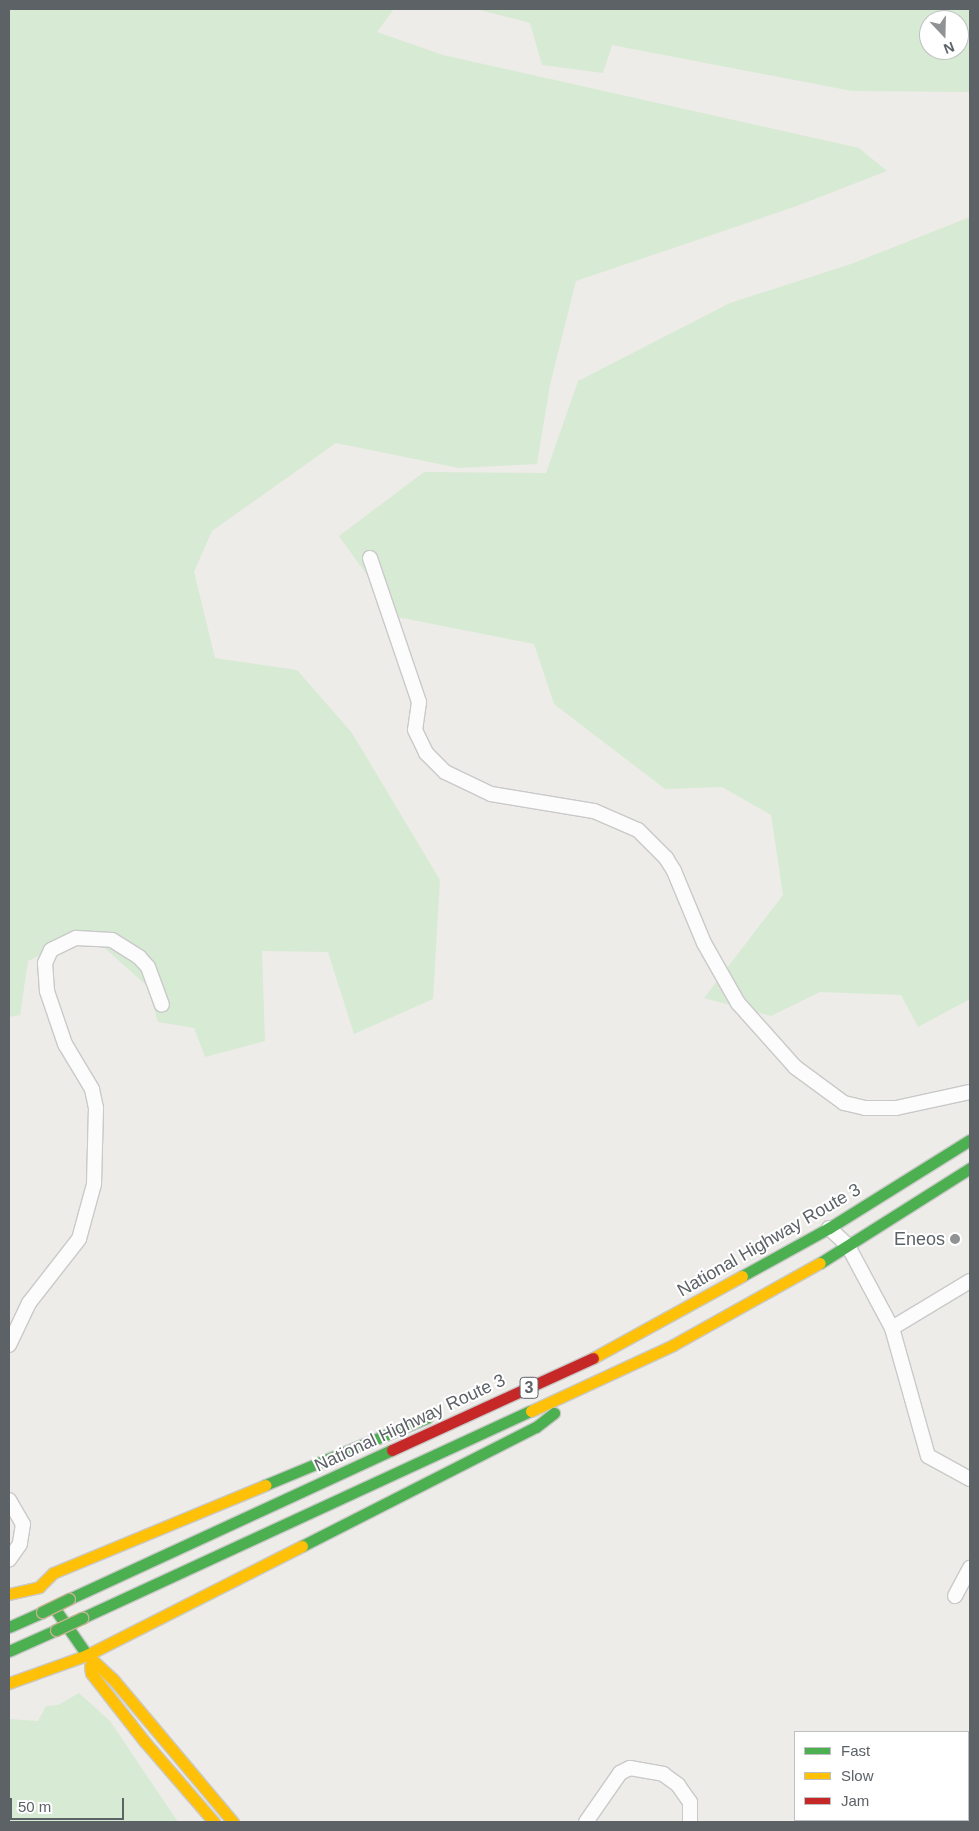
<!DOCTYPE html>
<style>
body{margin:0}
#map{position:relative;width:979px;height:1831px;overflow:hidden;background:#eeece8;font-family:Arial,sans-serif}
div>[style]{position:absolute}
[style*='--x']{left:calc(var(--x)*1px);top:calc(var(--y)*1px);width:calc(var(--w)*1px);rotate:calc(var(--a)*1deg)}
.green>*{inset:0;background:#d7ead3}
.roads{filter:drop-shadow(1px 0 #c9c9c9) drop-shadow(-1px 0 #c9c9c9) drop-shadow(0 1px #c9c9c9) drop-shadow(0 -1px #c9c9c9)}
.street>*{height:14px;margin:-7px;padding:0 7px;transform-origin:7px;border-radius:7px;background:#fcfcfc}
.fast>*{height:11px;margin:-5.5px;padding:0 5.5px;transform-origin:5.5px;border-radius:5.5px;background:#4caf50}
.slow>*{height:11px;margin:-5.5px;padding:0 5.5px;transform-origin:5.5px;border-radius:5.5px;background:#ffc107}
.jam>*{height:11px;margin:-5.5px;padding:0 5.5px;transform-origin:5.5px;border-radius:5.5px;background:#c62828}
.bridges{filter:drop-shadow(1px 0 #c6b394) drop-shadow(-1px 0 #c6b394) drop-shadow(0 1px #c6b394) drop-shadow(0 -1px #c6b394)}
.fast-bridge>*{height:11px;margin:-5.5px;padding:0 5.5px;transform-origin:5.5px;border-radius:5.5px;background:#4caf50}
.dots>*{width:14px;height:14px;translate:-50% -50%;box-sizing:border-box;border:2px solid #fff;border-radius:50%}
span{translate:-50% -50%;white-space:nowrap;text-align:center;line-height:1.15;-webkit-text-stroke:4px #fff;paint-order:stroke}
.shield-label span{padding:1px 4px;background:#fff;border:1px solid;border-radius:4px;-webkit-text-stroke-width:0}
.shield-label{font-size:16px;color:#5d6267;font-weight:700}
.poi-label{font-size:18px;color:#5d6267}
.right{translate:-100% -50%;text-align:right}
.street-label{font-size:18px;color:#5d6267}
.frame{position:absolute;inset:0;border:10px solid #5d6267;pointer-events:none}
.legend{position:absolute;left:794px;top:1731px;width:175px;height:90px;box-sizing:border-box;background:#fff;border:1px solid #bec0c2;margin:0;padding:6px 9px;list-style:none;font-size:15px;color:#5d6267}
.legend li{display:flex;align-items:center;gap:10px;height:25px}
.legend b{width:25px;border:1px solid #bec0c2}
.north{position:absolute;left:919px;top:10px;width:50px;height:50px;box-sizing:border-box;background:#fff;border:1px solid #bec0c2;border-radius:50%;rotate:159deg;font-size:14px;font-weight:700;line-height:20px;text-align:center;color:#5d6267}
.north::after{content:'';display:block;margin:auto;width:18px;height:22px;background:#909294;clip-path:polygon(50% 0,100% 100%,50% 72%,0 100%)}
.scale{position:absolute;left:10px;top:1798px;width:114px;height:22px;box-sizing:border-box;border:2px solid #5d6267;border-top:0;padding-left:6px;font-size:15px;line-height:18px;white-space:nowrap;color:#5d6267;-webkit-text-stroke:4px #fff;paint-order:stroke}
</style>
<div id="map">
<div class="green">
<i style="clip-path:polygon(9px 9px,394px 9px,377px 32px,443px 55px,859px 148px,887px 171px,794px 207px,576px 281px,550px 385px,537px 464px,459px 468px,336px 443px,212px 531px,194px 572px,215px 658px,297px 670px,352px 733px,440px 880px,433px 999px,354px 1034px,328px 952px,262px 951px,265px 1041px,205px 1057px,194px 1028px,158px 1022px,147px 986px,88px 933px,28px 961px,20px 1015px,9px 1017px)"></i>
<i style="clip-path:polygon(evenodd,476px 9px,970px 9px,970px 92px,852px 91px,612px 45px,603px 73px,542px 65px,530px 23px,476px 9px,929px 20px,959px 20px,959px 50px,929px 50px,929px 20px)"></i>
<i style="clip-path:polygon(970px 217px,970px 999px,918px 1027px,901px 995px,820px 992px,771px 1016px,704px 998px,783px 895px,771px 815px,722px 787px,665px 789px,554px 704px,534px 644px,397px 617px,339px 536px,424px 472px,546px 473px,578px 381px,730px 303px,851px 264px)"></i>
<i style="clip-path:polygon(79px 1693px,110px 1721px,178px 1822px,9px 1822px,9px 1719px,38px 1721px,46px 1706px,58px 1705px)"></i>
</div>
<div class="roads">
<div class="street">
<i style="--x:370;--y:558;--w:152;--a:71.2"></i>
<i style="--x:419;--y:702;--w:28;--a:98"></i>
<i style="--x:415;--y:730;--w:25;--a:64"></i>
<i style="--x:426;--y:753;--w:27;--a:45"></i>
<i style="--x:445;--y:772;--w:51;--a:25.6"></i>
<i style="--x:491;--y:794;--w:104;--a:9.4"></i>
<i style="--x:594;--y:811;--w:48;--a:23.4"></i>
<i style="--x:638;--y:830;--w:40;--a:45"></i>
<i style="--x:666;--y:858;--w:15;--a:58"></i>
<i style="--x:674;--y:871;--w:78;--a:67.4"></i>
<i style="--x:704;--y:943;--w:69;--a:60.5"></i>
<i style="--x:738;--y:1003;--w:86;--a:48.3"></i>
<i style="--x:795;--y:1067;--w:61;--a:36.3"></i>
<i style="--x:844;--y:1103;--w:22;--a:13"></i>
<i style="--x:865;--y:1108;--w:31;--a:0"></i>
<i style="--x:896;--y:1108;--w:76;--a:-12.2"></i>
<i style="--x:829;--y:1228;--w:26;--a:43"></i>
<i style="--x:848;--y:1246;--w:93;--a:61.8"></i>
<i style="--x:892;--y:1328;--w:133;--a:74.3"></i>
<i style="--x:928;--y:1456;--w:48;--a:28.7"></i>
<i style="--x:892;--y:1328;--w:91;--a:-31.1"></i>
<i style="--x:9;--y:1345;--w:47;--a:-64.5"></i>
<i style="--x:29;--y:1303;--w:81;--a:-52"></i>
<i style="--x:79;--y:1239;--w:57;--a:-74.7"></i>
<i style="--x:94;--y:1184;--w:76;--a:-88.5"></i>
<i style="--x:96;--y:1108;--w:19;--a:-102"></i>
<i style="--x:92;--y:1089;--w:52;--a:-121"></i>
<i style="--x:65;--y:1044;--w:56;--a:-108.8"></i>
<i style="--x:47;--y:991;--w:28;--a:-94"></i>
<i style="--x:45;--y:963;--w:14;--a:-65"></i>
<i style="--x:51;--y:950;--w:28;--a:-26"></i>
<i style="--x:76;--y:938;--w:36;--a:3"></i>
<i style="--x:112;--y:940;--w:32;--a:32"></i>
<i style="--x:139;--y:957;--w:13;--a:48"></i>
<i style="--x:148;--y:967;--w:40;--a:69.8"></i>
<i style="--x:9;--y:1500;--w:28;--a:60"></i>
<i style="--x:23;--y:1524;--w:20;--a:99"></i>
<i style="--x:20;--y:1544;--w:19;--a:125"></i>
<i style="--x:955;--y:1596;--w:32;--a:-62"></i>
<i style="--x:968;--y:1813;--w:2;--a:27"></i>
<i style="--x:586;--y:1822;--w:60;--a:-55.2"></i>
<i style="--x:620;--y:1773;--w:11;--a:-27"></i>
<i style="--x:630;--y:1768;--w:34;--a:10"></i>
<i style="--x:663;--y:1774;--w:19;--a:36"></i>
<i style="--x:678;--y:1785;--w:21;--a:55"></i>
<i style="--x:690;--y:1802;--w:20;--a:90"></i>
<i style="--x:830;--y:1822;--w:4;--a:-34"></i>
</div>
<div class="fast">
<i style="--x:820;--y:1263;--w:178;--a:-32.3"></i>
<i style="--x:742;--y:1276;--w:99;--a:-28.9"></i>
<i style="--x:829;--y:1228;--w:166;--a:-32"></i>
<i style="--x:265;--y:1485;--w:175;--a:-22.5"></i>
<i style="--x:302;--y:1546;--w:263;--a:-27"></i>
<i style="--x:536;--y:1427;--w:23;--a:-38"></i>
<i style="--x:69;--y:1599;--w:356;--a:-24.8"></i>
<i style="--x:55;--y:1609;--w:56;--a:55.2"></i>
<i style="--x:82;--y:1618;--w:494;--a:-24.8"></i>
<i style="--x:9;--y:1627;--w:36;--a:-24"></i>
<i style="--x:9;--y:1651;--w:51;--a:-24.1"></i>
</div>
<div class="slow">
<i style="--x:593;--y:1358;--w:170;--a:-28.8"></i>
<i style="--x:531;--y:1411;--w:157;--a:-24.9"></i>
<i style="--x:673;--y:1345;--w:168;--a:-29.2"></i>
<i style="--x:9;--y:1594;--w:31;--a:-13"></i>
<i style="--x:39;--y:1587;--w:20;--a:-45"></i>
<i style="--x:53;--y:1573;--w:230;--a:-22.5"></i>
<i style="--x:87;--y:1655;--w:35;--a:43"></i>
<i style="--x:113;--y:1679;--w:187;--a:50"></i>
<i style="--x:90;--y:1666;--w:7;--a:82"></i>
<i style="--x:91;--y:1673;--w:88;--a:52"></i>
<i style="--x:145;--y:1742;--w:106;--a:49.2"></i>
<i style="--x:9;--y:1683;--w:83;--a:-19.7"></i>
<i style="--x:87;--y:1655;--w:241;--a:-26.9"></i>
</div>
<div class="jam">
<i style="--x:392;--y:1450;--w:221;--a:-24.6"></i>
</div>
</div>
<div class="bridges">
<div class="fast-bridge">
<i style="--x:42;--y:1612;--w:30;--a:-26"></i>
<i style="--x:56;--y:1630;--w:29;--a:-25"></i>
</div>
</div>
<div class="dots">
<i style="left:955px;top:1239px;background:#909294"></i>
</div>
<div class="shield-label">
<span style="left:529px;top:1388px">3</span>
</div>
<div class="poi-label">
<span class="right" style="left:945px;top:1239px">Eneos</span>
</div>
<div class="street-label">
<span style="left:769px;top:1240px;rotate:-30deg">National Highway Route 3</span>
<span style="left:410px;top:1423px;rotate:-25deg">National Highway Route 3</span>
</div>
<div class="frame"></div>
<ul class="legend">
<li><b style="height:6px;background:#4caf50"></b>Fast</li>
<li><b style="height:6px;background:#ffc107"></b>Slow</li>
<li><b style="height:6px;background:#c62828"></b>Jam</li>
</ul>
<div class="north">N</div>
<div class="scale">50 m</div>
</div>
